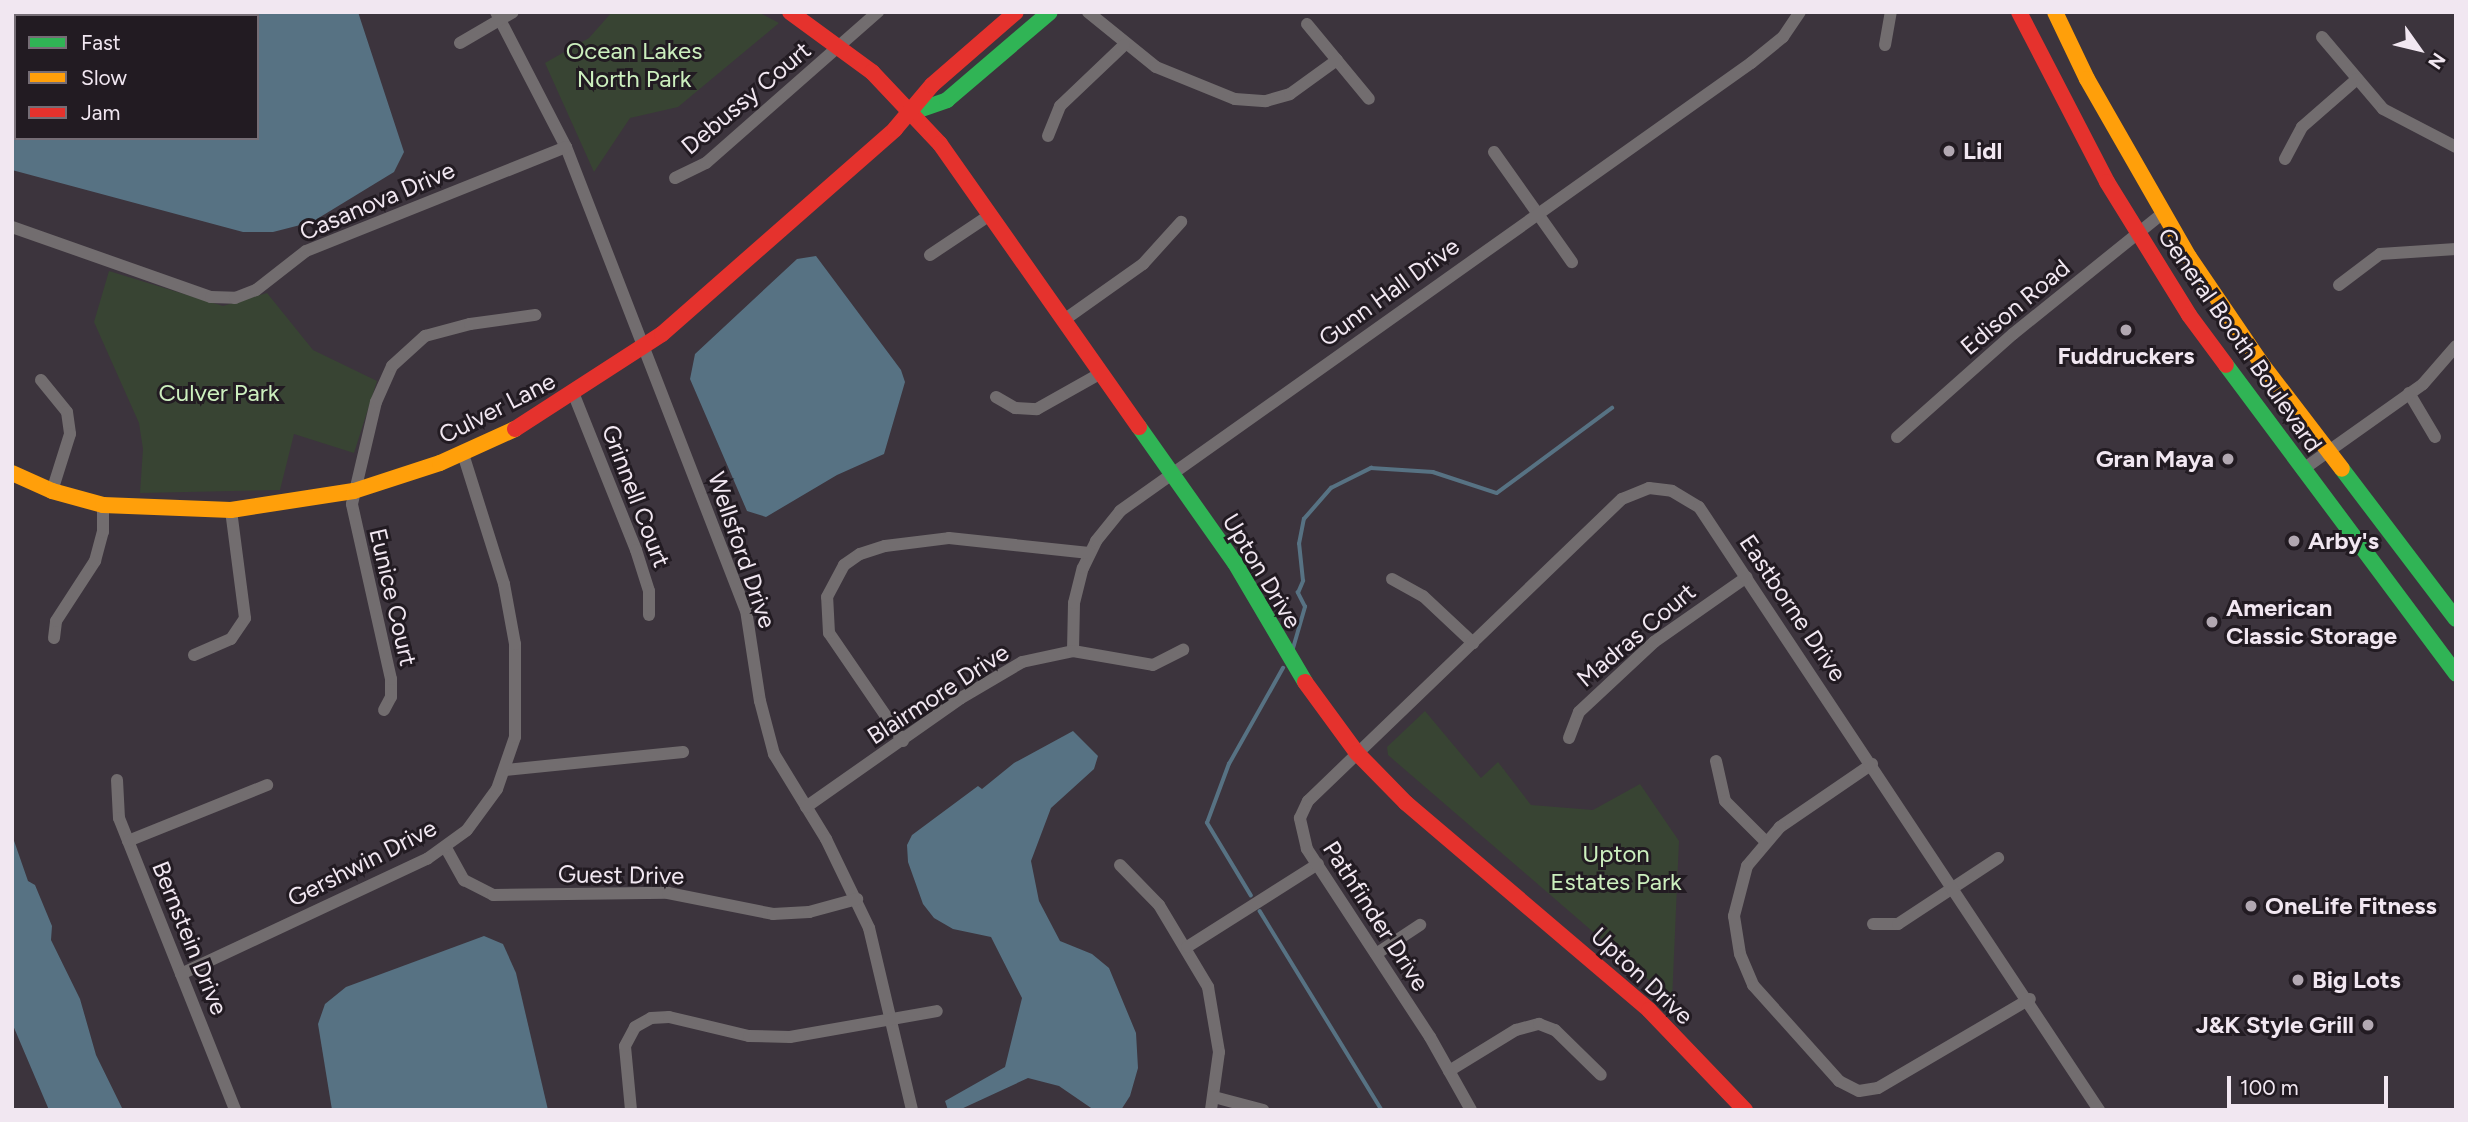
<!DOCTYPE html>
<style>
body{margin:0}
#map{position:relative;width:2468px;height:1122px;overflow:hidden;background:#3c343d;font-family:Figtree,sans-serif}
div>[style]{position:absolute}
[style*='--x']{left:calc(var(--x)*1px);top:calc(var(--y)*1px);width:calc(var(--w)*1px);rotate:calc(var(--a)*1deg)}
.green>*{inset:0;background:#384433}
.water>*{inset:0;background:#577283}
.stream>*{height:3.5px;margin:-1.75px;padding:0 1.75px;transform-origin:1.75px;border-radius:1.75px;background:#577283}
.street>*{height:12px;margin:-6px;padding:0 6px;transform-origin:6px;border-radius:6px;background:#726d6f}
.fast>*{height:16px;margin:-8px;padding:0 8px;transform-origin:8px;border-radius:8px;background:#30b455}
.slow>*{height:16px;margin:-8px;padding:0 8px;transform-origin:8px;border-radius:8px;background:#ff9f0a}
.jam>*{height:16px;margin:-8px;padding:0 8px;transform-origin:8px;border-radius:8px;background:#e5322d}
.dots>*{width:19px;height:19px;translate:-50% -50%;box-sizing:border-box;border:4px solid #221b22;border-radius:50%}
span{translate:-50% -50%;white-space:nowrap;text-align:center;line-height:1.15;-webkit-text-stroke:6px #221b22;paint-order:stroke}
.park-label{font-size:24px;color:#ccefbe}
.street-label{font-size:24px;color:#f1e7f1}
.poi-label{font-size:24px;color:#f1e7f1;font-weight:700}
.left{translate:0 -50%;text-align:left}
.right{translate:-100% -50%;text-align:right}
.frame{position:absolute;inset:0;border:14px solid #f1e7f1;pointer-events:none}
.legend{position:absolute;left:14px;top:14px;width:245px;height:126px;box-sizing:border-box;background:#221b22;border:2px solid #756d75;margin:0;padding:9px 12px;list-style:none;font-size:21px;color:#f1e7f1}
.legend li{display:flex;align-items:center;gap:14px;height:35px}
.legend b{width:35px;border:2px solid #756d75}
.north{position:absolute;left:2384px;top:14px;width:70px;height:70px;-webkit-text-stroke:5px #221b22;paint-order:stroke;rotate:124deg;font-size:19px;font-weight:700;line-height:28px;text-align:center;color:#f1e7f1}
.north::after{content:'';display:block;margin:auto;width:24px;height:32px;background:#f1e7f1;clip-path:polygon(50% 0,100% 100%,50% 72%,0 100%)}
.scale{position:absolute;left:2227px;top:1076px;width:161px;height:32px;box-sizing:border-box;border:4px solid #f1e7f1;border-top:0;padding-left:9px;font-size:21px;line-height:24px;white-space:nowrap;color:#f1e7f1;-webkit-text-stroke:5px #221b22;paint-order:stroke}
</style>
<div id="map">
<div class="green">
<i style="clip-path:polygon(612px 12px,758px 12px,779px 23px,678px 107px,630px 118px,594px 172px,545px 63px,589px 38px)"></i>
<i style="clip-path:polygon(109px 271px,223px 306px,267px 293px,313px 350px,377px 381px,354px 453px,294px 434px,280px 490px,140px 493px,143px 449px,139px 423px,94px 322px)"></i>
<i style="clip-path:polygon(1425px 711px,1481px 778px,1498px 762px,1531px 805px,1593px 810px,1640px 784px,1679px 841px,1672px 1000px,1388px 755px,1387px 747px)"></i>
</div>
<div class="water">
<i style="clip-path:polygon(evenodd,12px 12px,358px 12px,404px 152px,394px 172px,312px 222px,273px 232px,243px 232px,12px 170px,12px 12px,16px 16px,257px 16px,257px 138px,16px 138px,16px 16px)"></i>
<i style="clip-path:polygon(816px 256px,901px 370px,905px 382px,884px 454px,837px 475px,766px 517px,747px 511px,690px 379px,695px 354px,797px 259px)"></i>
<i style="clip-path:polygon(1073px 731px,1098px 756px,1094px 769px,1051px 808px,1031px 861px,1039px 901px,1060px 941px,1092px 954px,1109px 968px,1136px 1033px,1138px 1068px,1130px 1096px,1121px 1110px,1094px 1110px,1059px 1086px,1028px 1078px,959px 1110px,948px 1110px,945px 1101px,1005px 1067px,1022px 998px,991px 937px,953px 929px,934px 918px,923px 904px,908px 862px,907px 845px,912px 835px,978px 786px,982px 789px,1014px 763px)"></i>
<i style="clip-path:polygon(12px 835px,28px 881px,35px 885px,52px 926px,51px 940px,80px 999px,96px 1055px,123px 1110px,49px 1110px,12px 1023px)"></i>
<i style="clip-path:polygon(484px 936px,503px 944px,516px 973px,548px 1110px,332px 1110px,318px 1024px,325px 1004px,346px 987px)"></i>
</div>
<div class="stream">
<i style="--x:1292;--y:652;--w:47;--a:-73.9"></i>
<i style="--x:1305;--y:607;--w:16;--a:-117"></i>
<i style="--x:1298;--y:593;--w:13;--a:-67"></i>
<i style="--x:1303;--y:581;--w:37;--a:-96"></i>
<i style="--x:1299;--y:544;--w:25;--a:-79"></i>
<i style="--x:1304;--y:519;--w:41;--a:-48.9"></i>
<i style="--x:1331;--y:488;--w:45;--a:-26.6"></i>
<i style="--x:1371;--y:468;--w:62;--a:3.7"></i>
<i style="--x:1433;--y:472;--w:67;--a:18.2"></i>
<i style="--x:1497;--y:493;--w:143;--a:-36.5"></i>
<i style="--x:1251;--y:896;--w:85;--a:-121.1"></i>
<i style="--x:1207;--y:823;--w:63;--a:-69.6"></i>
<i style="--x:1229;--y:764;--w:110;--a:-60.6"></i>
<i style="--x:1260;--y:911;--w:233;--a:58.5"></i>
</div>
<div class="street">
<i style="--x:496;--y:12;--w:152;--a:62.6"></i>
<i style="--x:566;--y:147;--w:497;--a:68.8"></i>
<i style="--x:746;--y:610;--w:92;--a:81.3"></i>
<i style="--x:760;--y:701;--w:55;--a:75.2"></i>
<i style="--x:774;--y:754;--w:100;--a:58.5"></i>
<i style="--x:826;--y:839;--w:99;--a:64.2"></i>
<i style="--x:869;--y:928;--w:187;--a:76.7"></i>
<i style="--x:1088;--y:12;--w:87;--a:39"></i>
<i style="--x:1156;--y:67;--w:85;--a:22.1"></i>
<i style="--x:1235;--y:99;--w:31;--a:4"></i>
<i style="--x:1266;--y:101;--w:25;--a:-16"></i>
<i style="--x:1290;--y:94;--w:58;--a:-35.9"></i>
<i style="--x:1307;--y:24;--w:97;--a:50.4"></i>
<i style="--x:2322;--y:37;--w:94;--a:49.7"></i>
<i style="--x:2383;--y:109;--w:82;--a:27.5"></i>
<i style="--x:460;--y:43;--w:61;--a:-30.3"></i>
<i style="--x:1885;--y:45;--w:34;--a:-80"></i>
<i style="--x:1048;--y:136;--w:32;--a:-68"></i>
<i style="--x:1060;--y:106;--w:88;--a:-43.6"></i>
<i style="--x:1494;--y:152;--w:135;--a:54.7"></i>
<i style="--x:2285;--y:159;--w:36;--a:-62"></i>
<i style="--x:2302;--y:127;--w:73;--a:-41.1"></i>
<i style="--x:675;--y:178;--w:34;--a:-26"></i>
<i style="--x:706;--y:163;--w:229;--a:-41.3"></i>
<i style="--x:12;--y:227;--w:211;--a:19.4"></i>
<i style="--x:211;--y:297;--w:24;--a:2"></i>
<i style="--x:235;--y:298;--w:22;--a:-21"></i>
<i style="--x:256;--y:290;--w:63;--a:-38"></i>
<i style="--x:306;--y:251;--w:280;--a:-21.8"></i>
<i style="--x:930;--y:255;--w:72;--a:-33.7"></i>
<i style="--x:2339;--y:285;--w:51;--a:-37.1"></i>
<i style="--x:2380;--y:254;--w:76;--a:-3.8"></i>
<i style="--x:1064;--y:320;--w:97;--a:-35.3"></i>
<i style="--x:1143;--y:264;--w:57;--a:-47.9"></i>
<i style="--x:41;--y:380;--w:41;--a:50.9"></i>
<i style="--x:67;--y:412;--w:22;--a:82"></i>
<i style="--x:70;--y:434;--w:60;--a:107.5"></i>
<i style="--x:2409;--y:393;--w:51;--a:59.4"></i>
<i style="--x:574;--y:395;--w:167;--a:68.2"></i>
<i style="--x:636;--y:550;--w:43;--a:72.4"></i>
<i style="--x:649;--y:591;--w:24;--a:90"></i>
<i style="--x:996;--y:397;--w:22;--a:30"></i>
<i style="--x:1015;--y:408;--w:22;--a:3"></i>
<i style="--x:1037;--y:409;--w:73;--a:-29.4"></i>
<i style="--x:1897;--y:437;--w:155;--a:-41.6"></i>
<i style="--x:2013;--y:334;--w:193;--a:-38.9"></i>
<i style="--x:2302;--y:470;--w:148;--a:-35.4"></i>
<i style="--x:2423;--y:384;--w:50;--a:-49"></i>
<i style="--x:1392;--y:579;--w:35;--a:29"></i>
<i style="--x:1423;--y:596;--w:69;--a:43.2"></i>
<i style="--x:54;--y:638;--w:17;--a:-83"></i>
<i style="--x:56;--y:621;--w:72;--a:-57"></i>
<i style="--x:95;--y:561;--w:30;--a:-75"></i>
<i style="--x:103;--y:532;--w:27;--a:-90"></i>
<i style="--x:1073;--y:651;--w:48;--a:-88.8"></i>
<i style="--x:1074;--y:603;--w:36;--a:-76"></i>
<i style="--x:1083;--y:568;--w:30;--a:-64"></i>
<i style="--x:1096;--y:541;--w:38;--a:-51"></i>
<i style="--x:1120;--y:511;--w:774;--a:-35.37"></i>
<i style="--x:1751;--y:63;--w:41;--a:-39.1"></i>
<i style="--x:1783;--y:37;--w:30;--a:-56"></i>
<i style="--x:194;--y:655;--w:40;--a:-23.4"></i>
<i style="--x:231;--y:639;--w:25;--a:-56"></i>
<i style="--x:245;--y:618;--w:109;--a:-97.4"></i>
<i style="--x:384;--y:710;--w:15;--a:-62"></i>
<i style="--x:391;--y:697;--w:18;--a:-90"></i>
<i style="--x:391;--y:679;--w:179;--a:-102.6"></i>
<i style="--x:352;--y:504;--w:105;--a:-76.8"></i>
<i style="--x:376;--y:402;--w:39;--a:-66"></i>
<i style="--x:392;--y:366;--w:45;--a:-42.3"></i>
<i style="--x:425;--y:336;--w:47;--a:-14.9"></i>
<i style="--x:470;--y:324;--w:66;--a:-7.9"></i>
<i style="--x:1569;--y:738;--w:28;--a:-69"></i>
<i style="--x:1579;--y:712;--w:103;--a:-43"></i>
<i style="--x:1654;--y:642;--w:113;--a:-35"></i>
<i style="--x:903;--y:741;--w:131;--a:-124.4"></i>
<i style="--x:829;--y:633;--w:36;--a:-93"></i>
<i style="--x:827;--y:597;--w:36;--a:-62"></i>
<i style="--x:844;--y:565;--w:19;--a:-35"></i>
<i style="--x:860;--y:554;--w:26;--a:-18"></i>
<i style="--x:885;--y:546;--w:64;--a:-7.1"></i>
<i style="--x:949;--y:538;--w:141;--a:6.1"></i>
<i style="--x:1716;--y:761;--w:41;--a:77.3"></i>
<i style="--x:1725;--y:801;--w:57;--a:45"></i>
<i style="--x:1872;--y:764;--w:112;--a:145.6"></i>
<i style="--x:1780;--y:827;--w:51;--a:130.2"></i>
<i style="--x:1747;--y:866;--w:52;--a:104.6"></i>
<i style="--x:1734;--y:916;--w:38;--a:81"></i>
<i style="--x:1740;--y:954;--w:34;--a:67"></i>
<i style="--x:1753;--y:985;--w:129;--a:48.1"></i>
<i style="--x:1839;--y:1081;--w:22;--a:27"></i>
<i style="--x:1859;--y:1091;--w:19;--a:-9"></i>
<i style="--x:1878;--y:1088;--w:176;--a:-30.4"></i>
<i style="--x:506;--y:770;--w:178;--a:-5.8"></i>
<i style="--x:117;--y:780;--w:38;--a:87"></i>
<i style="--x:119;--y:818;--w:314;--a:68.3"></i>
<i style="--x:806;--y:807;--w:189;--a:-35.1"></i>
<i style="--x:961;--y:698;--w:71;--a:-30.5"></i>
<i style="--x:1022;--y:662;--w:52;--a:-12.2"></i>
<i style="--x:1073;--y:651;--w:81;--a:9.9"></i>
<i style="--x:1153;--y:665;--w:34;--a:-27"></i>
<i style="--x:128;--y:841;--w:150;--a:-21.9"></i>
<i style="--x:446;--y:848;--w:37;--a:61"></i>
<i style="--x:464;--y:880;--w:33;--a:27"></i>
<i style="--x:493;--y:895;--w:175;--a:-0.7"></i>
<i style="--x:668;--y:893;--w:107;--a:11.3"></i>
<i style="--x:773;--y:914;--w:36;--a:-3"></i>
<i style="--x:809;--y:912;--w:50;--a:-15.2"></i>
<i style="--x:1120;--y:865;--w:56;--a:45.7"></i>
<i style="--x:1159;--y:905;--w:96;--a:59.1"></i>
<i style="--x:1208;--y:987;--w:66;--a:80.4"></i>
<i style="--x:1219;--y:1052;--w:59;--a:97.9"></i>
<i style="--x:1873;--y:924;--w:25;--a:0"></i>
<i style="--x:1898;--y:924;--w:120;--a:-33.4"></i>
<i style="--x:1187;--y:947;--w:155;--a:-32.4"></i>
<i style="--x:1376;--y:954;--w:53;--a:-33.4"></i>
<i style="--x:181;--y:974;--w:272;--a:-25.1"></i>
<i style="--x:427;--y:859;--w:49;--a:-35.9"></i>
<i style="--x:467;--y:830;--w:51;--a:-53.8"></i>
<i style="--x:497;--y:789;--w:55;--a:-70.9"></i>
<i style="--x:515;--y:737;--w:93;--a:-90"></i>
<i style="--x:515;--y:644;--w:61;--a:-100.4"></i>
<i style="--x:504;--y:584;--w:136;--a:-107.5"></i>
<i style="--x:1449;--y:1071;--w:79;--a:-31.5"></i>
<i style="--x:1516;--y:1030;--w:24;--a:-15"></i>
<i style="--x:1539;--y:1024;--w:17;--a:21"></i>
<i style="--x:1555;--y:1030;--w:64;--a:44.4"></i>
<i style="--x:1214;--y:1097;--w:51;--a:14.9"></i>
<i style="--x:631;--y:1110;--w:64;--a:-95.4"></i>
<i style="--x:625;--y:1046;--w:21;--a:-62"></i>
<i style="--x:635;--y:1027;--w:18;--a:-29"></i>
<i style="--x:651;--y:1018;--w:18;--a:-3"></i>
<i style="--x:669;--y:1017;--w:82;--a:13.4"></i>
<i style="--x:749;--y:1036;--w:41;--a:1.4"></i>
<i style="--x:790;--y:1037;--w:149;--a:-10"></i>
<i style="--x:1471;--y:1110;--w:84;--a:-119.3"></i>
<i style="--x:1430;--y:1037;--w:225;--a:-123.2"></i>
<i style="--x:1307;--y:849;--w:32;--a:-103"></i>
<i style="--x:1300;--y:818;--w:19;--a:-65"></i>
<i style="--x:1308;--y:801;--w:436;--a:-43.9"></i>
<i style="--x:1622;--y:499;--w:29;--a:-22"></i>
<i style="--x:1649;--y:488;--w:23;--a:7"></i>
<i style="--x:1672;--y:491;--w:31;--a:31"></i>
<i style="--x:1699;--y:507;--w:724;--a:56.44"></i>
</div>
<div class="fast">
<i style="--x:913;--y:112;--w:36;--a:-19"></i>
<i style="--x:947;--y:100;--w:135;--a:-40.5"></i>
<i style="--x:2226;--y:365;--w:385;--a:53.3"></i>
<i style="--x:1139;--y:427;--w:166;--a:54.8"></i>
<i style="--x:1235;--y:563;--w:138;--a:59.5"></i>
<i style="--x:2342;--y:469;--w:188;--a:52.8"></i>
</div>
<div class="slow">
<i style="--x:2055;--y:12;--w:74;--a:64.5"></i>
<i style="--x:2087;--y:79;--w:205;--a:60.2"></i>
<i style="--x:2189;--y:257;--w:128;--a:55.8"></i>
<i style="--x:2261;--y:363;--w:133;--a:52.6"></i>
<i style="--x:12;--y:473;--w:44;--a:24.2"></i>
<i style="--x:52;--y:491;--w:53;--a:15.4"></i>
<i style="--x:103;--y:505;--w:128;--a:2.2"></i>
<i style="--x:231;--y:510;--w:124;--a:-8.8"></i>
<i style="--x:354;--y:491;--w:90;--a:-18"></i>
<i style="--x:440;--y:463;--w:82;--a:-24.4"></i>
</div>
<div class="jam">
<i style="--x:790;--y:12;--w:102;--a:36.2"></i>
<i style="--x:872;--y:72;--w:99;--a:46.6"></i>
<i style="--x:940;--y:144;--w:346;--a:54.9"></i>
<i style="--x:2019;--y:12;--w:191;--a:62.6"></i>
<i style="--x:2107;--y:182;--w:156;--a:58.3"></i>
<i style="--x:2189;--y:315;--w:62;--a:53.5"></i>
<i style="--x:515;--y:429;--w:175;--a:-32.9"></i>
<i style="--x:662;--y:334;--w:310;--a:-41.3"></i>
<i style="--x:895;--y:129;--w:57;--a:-49.9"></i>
<i style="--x:932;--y:85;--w:111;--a:-41"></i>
<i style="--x:1305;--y:682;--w:88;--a:53.8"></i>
<i style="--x:1357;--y:753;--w:70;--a:45.6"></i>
<i style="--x:1406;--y:803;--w:319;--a:40.4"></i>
<i style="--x:1649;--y:1010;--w:139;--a:46.2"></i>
</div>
<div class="dots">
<i style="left:1949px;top:151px;background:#b2a8b2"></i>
<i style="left:2126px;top:330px;background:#b2a8b2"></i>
<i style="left:2228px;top:459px;background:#b2a8b2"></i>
<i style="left:2294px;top:541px;background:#b2a8b2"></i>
<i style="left:2212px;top:622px;background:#b2a8b2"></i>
<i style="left:2251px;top:906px;background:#b2a8b2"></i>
<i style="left:2298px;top:980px;background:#b2a8b2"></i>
<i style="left:2368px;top:1025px;background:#b2a8b2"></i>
</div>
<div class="park-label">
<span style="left:634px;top:65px">Ocean Lakes<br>North Park</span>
<span style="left:219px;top:393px">Culver Park</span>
<span style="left:1616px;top:868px">Upton<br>Estates Park</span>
</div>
<div class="street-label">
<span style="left:746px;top:98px;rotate:-40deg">Debussy Court</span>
<span style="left:377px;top:201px;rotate:-23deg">Casanova Drive</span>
<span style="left:1389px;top:292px;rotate:-36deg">Gunn Hall Drive</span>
<span style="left:2015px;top:307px;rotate:-40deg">Edison Road</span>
<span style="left:2240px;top:340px;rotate:55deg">General Booth Boulevard</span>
<span style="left:497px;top:408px;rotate:-27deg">Culver Lane</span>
<span style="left:636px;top:496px;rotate:69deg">Grinnell Court</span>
<span style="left:742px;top:550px;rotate:71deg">Wellsford Drive</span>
<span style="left:1262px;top:571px;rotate:59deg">Upton Drive</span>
<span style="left:393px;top:597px;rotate:77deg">Eunice Court</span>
<span style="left:1793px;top:608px;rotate:56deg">Eastborne Drive</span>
<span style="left:1636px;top:635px;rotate:-40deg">Madras Court</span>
<span style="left:938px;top:694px;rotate:-33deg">Blairmore Drive</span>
<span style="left:362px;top:863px;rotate:-27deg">Gershwin Drive</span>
<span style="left:621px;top:875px;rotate:1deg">Guest Drive</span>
<span style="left:1376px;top:916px;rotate:57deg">Pathfinder Drive</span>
<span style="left:190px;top:938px;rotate:68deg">Bernstein Drive</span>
<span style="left:1642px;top:976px;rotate:43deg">Upton Drive</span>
</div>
<div class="poi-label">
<span class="left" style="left:1963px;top:151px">Lidl</span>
<span style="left:2126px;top:356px">Fuddruckers</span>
<span class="right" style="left:2214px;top:459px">Gran Maya</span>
<span class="left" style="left:2308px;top:541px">Arby's</span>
<span class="left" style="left:2226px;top:622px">American<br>Classic Storage</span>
<span class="left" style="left:2265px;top:906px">OneLife Fitness</span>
<span class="left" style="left:2312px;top:980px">Big Lots</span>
<span class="right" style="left:2354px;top:1025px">J&amp;K Style Grill</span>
</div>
<div class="frame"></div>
<ul class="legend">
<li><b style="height:9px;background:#30b455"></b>Fast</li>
<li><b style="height:9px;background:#ff9f0a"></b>Slow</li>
<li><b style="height:9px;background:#e5322d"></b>Jam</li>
</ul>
<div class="north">N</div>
<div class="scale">100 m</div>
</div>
